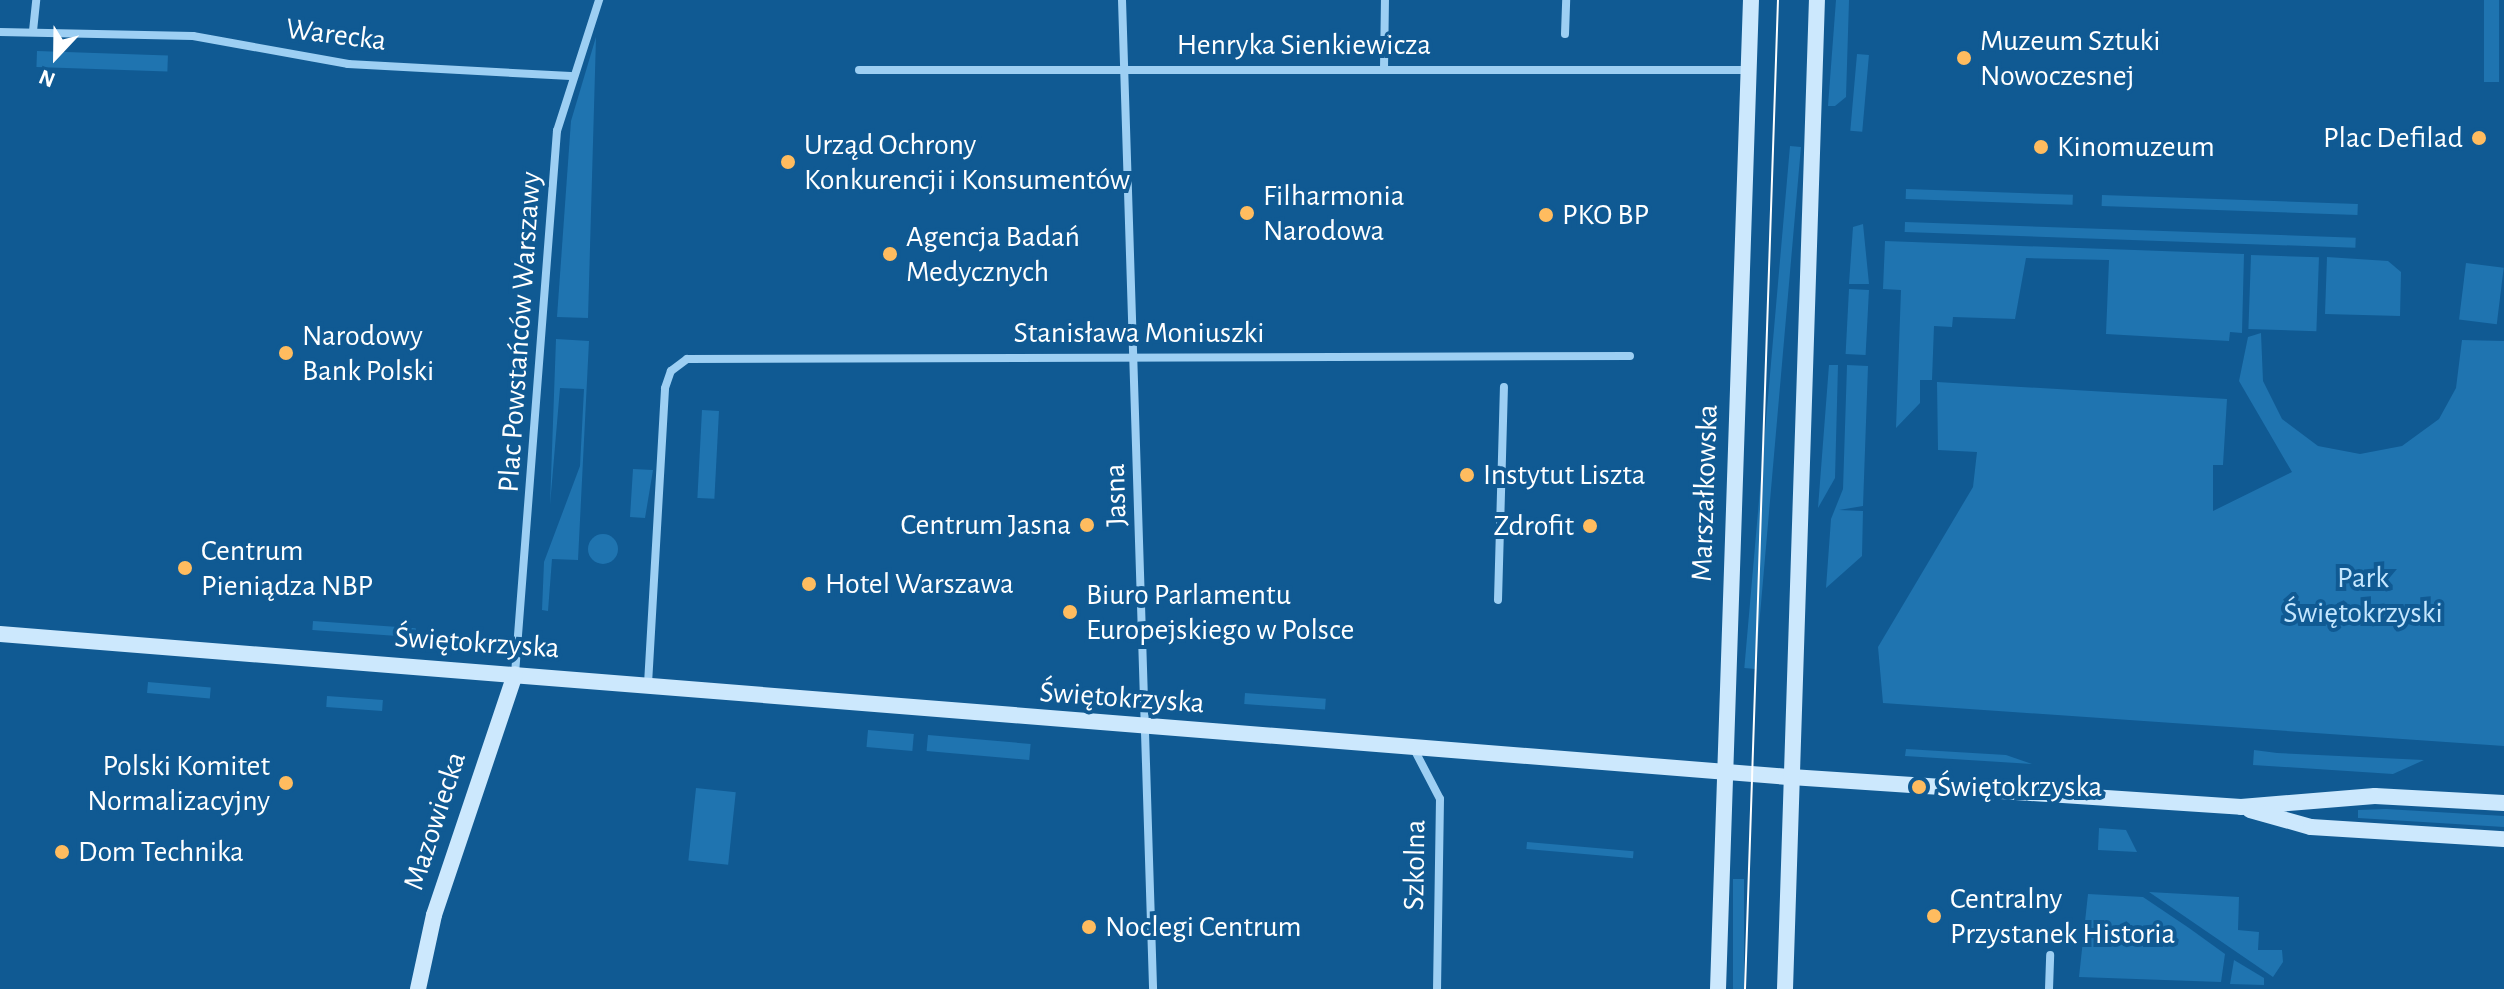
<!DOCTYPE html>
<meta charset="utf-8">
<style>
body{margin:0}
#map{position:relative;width:2504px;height:989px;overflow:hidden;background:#105a93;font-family:"Alegreya Sans",sans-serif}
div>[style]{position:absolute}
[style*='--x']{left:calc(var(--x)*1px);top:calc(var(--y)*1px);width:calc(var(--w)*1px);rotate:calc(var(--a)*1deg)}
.green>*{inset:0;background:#1f74b0;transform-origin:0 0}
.round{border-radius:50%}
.street>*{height:8px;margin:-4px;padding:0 4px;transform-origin:4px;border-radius:4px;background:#9dcff3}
.secondary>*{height:16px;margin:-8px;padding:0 8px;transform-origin:8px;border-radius:8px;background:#cce8fd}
.tram>*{height:2px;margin:-1px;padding:0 1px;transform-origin:1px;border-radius:1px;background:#fff}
.dots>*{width:22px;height:22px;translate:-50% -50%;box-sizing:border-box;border:4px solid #105a93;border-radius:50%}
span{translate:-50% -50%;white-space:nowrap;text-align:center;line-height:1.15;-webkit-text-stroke:8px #105a93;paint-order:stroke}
.street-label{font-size:30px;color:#fff}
.poi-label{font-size:30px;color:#fff}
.left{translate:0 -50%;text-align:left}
.right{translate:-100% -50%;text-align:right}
.park-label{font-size:30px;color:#c4e6fe}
.north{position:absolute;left:16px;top:16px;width:80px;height:80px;-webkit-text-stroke:6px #105a93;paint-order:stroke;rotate:202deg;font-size:22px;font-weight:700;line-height:32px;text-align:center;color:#fff}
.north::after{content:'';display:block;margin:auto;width:28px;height:36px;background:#fff;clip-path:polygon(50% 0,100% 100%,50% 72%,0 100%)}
</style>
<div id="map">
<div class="green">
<i style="clip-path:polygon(1836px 0,1849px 0,1846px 97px,1835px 106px,1828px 106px)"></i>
<i style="left:2484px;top:0;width:15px;height:82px"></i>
<i style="clip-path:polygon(596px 37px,588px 318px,557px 317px,571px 121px)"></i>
<i style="left:37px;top:51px;width:131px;height:16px;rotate:2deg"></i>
<i style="left:1857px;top:54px;width:12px;height:77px;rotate:5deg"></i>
<i style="left:1790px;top:146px;width:11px;height:524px;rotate:5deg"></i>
<i style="left:1906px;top:189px;width:167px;height:10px;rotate:2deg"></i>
<i style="left:2102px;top:195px;width:256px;height:11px;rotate:2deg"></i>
<i style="left:1905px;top:222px;width:451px;height:10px;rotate:2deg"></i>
<i style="clip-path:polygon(1863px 224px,1869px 284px,1849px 284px,1853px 227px)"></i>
<i style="clip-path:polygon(1885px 241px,2244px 254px,2242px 333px,2230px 332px,2229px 341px,2106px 334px,2109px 260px,2026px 258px,2015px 319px,1953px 317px,1952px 327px,1934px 326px,1932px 380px,1920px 380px,1920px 403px,1896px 428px,1901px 290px,1883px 289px)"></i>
<i style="left:2251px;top:255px;width:68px;height:74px;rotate:2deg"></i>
<i style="clip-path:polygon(2327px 257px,2388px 261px,2401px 272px,2400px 316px,2325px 314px)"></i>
<i style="left:2466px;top:263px;width:38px;height:57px;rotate:7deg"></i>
<i style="left:1849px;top:289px;width:20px;height:65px;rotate:3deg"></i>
<i style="clip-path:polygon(2261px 333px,2263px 381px,2282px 419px,2318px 446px,2360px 454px,2402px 446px,2439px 419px,2456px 388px,2462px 340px,2504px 341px,2504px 746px,1883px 703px,1878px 647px,1973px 487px,1977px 452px,1938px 450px,1937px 382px,2227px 399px,2223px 465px,2213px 465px,2213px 511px,2292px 472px,2239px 381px,2248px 337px)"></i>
<i style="clip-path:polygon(556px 339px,589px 341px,578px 560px,552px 559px,548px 611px,542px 610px,544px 562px,580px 466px,584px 389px,560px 388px,550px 505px)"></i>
<i style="clip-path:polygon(1829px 365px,1838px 365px,1835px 478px,1818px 508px)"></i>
<i style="clip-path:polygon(1847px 365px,1868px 366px,1863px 506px,1839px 510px,1863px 511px,1862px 556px,1826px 588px,1831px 519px,1843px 489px)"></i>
<i style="left:702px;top:410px;width:17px;height:88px;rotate:3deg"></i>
<i style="clip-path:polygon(633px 469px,653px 470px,645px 518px,630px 517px)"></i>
<i class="round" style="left:588px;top:534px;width:30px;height:30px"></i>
<i style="left:313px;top:621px;width:103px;height:9px;rotate:4deg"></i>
<i style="left:148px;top:682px;width:63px;height:11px;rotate:5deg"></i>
<i style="left:1245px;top:693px;width:81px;height:11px;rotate:4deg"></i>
<i style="left:327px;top:696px;width:56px;height:11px;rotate:4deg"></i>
<i style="left:868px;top:730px;width:46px;height:17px;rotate:5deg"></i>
<i style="left:928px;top:735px;width:103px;height:16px;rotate:5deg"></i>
<i style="clip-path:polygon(1906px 749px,2006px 755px,2032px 764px,1905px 756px)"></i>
<i style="clip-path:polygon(2254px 750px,2277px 753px,2424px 760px,2393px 774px,2253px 765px)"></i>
<i style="left:696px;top:788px;width:40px;height:73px;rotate:6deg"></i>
<i style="clip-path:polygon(2386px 809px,2504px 816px,2504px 827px,2358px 818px,2358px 810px)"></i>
<i style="clip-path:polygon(2099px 828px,2126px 830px,2137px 852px,2098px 850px)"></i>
<i style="left:1527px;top:842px;width:107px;height:7px;rotate:5deg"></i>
<i style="left:1733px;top:879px;width:11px;height:110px"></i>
<i style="clip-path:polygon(2149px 892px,2239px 897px,2238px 930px,2259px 932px,2258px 950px,2282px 950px,2283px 962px,2273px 977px)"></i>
<i style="clip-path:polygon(2088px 894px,2143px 897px,2189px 928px,2225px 954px,2221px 982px,2079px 977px)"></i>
<i style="clip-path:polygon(2234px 960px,2264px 978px,2264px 985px,2230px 984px)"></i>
</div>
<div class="street">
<i style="--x:1122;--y:0;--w:989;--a:88.2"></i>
<i style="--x:33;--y:31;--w:31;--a:-84"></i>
<i style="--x:0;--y:32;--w:193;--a:1.2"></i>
<i style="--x:193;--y:36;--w:158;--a:10.2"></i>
<i style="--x:348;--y:64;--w:223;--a:3.1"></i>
<i style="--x:1565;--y:34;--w:34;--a:-88"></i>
<i style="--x:1384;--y:69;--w:69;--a:-89.2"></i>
<i style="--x:859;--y:70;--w:889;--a:0"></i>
<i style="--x:1498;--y:600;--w:213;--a:-88.4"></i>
<i style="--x:515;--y:674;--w:545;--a:-85.58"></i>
<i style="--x:557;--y:131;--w:138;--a:-72.2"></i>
<i style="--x:648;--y:684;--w:296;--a:-86.7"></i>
<i style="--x:665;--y:388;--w:18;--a:-71"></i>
<i style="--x:671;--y:371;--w:20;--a:-37"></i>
<i style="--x:687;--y:359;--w:943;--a:-0.18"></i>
<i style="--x:1414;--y:749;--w:56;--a:62.5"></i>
<i style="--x:1440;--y:799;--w:190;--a:90.9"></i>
<i style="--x:2049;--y:989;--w:34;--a:-88"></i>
</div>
<div class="secondary">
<i style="--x:0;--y:634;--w:1797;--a:4.57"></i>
<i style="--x:1791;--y:777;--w:451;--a:3.8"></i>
<i style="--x:2241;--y:807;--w:134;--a:-4.7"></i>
<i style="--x:2375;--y:796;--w:129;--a:3.1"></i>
<i style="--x:2250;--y:810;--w:63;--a:15.6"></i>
<i style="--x:2311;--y:827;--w:193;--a:3.6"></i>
<i style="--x:418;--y:989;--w:76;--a:-77.8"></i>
<i style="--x:434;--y:915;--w:254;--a:-71.4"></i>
<i style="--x:1718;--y:989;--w:990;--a:-88.09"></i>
<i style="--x:1785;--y:989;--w:990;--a:-88.15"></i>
</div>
<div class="tram">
<i style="--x:1745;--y:989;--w:990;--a:-88.09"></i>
</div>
<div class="dots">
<i style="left:1964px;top:58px;background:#ffbc5f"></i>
<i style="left:2479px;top:138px;background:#ffbc5f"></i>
<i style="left:2041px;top:147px;background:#ffbc5f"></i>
<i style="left:788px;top:162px;background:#ffbc5f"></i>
<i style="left:1247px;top:213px;background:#ffbc5f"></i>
<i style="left:1546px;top:215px;background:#ffbc5f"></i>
<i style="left:890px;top:254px;background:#ffbc5f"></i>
<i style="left:286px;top:353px;background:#ffbc5f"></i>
<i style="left:1467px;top:475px;background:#ffbc5f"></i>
<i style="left:1087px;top:525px;background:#ffbc5f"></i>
<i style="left:1590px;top:526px;background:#ffbc5f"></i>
<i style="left:185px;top:568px;background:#ffbc5f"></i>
<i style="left:809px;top:584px;background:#ffbc5f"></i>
<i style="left:1070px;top:612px;background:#ffbc5f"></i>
<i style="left:286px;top:783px;background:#ffbc5f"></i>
<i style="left:1919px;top:787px;background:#ffbc5f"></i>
<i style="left:62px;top:852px;background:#ffbc5f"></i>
<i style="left:1934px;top:916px;background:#ffbc5f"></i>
<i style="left:1089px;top:927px;background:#ffbc5f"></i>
</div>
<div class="street-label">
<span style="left:336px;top:35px;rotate:7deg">Warecka</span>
<span style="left:1304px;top:45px">Henryka Sienkiewicza</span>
<span style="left:520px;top:332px;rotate:-86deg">Plac Powstańców Warszawy</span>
<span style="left:1139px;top:333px">Stanisława Moniuszki</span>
<span style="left:1705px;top:493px;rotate:-88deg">Marszałkowska</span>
<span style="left:1116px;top:495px;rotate:-92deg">Jasna</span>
<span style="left:477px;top:643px;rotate:4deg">Świętokrzyska</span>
<span style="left:1122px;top:698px;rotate:4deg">Świętokrzyska</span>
<span style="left:435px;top:821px;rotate:-72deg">Mazowiecka</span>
<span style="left:1415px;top:865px;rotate:-89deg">Szkolna</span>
</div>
<div class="poi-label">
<span class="left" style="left:1980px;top:58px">Muzeum Sztuki<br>Nowoczesnej</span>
<span class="right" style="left:2463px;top:138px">Plac Defilad</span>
<span class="left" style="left:804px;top:162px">Urząd Ochrony<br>Konkurencji i Konsumentów</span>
<span class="left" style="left:2057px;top:147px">Kinomuzeum</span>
<span class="left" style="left:1263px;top:213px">Filharmonia<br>Narodowa</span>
<span class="left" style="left:1562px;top:215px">PKO BP</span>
<span class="left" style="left:906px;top:254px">Agencja Badań<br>Medycznych</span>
<span class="left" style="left:302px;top:353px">Narodowy<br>Bank Polski</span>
<span class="left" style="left:1483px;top:475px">Instytut Liszta</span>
<span class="right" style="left:1071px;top:525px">Centrum Jasna</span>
<span class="right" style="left:1574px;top:526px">Zdrofit</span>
<span class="left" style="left:201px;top:568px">Centrum<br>Pieniądza NBP</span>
<span class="left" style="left:825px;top:584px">Hotel Warszawa</span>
<span class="left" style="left:1086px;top:612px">Biuro Parlamentu<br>Europejskiego w Polsce</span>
<span class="right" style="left:270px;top:783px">Polski Komitet<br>Normalizacyjny</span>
<span class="left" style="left:1937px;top:787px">Świętokrzyska</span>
<span class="left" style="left:78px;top:852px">Dom Technika</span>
<span class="left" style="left:1950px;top:916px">Centralny<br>Przystanek Historia</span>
<span class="left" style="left:1105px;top:927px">Noclegi Centrum</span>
</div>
<div class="park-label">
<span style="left:2363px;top:595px">Park<br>Świętokrzyski</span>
</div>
<div class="north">N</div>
</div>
